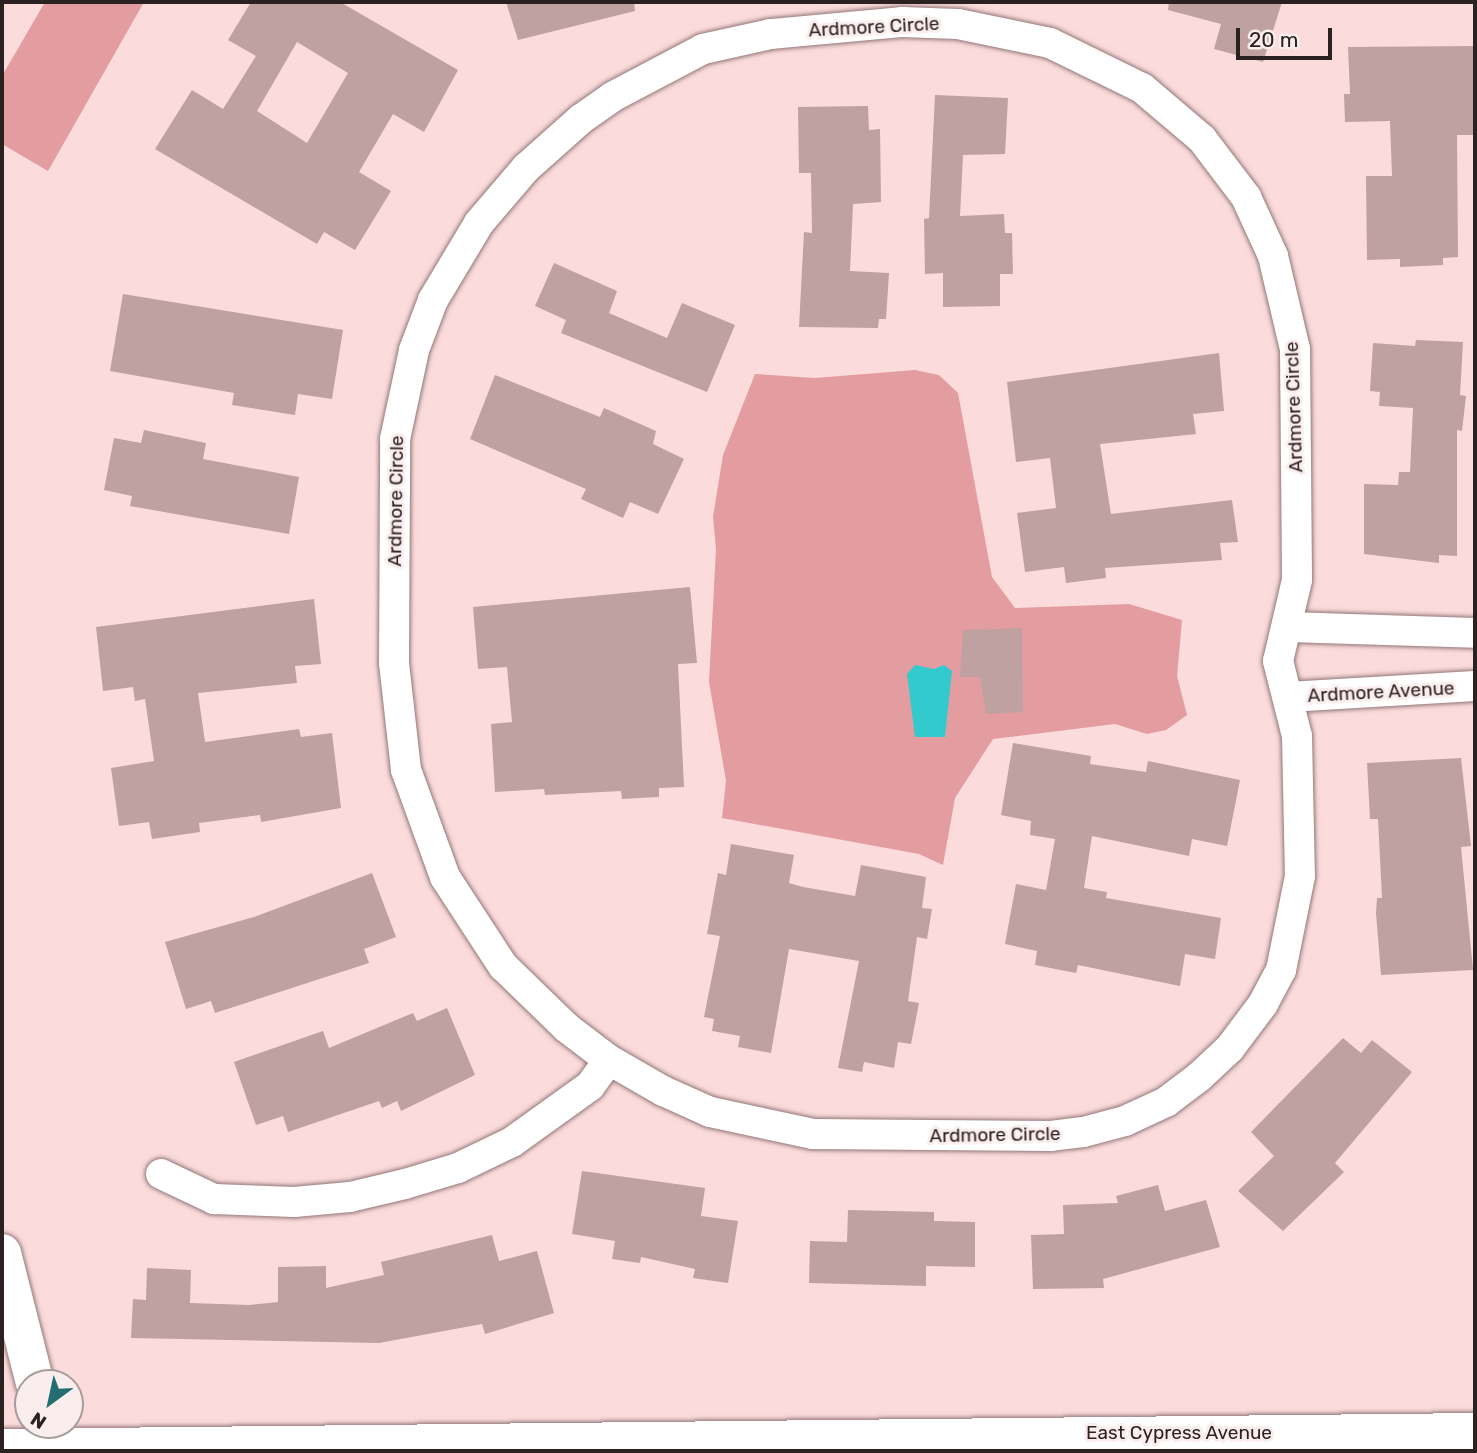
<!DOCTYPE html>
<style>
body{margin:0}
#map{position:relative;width:1477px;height:1453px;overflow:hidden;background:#fbdbdc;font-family:Rubik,sans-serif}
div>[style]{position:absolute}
.green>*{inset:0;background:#e39ca0}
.water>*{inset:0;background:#32cacd}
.building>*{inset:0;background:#bfa1a2}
.roads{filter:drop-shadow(0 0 2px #937778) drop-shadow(0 0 2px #937778)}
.street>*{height:30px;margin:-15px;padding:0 15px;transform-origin:15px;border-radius:15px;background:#fff}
.secondary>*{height:38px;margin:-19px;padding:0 19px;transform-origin:19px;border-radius:19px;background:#fff}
.highway>*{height:38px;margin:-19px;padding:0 19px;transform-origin:19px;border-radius:19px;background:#fff}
span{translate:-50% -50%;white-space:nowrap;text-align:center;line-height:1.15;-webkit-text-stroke:6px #faedee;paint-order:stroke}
.street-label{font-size:19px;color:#2c2121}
.frame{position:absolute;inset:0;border:4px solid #2c2121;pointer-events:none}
.north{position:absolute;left:14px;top:1369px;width:70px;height:70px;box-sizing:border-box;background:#faedee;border:2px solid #a89b9c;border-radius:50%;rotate:213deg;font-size:19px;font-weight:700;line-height:28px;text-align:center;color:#2c2121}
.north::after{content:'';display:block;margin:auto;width:24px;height:32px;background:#236e70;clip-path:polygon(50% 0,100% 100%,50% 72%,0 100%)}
.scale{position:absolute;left:1236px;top:28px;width:96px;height:32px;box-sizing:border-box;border:4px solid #2c2121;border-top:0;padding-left:9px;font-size:21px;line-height:24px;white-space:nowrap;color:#2c2121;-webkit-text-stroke:5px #faedee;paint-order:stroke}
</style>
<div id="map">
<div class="green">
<i style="clip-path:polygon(45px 2px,144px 2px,48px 171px,2px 144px,2px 76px)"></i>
<i style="clip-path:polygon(915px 370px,939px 375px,958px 393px,992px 577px,1015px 608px,1129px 604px,1182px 620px,1177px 676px,1187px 715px,1166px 730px,1147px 734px,1115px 724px,993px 739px,955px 798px,943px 865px,919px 854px,722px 818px,726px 781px,709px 682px,716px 549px,713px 517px,723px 455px,755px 374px,815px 378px)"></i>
</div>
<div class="water">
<i style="clip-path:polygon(915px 665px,934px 669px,944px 665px,952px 671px,945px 737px,915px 737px,907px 674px)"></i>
</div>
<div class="building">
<i style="clip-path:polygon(evenodd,251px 2px,340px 2px,458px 70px,424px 132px,393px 114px,359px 172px,391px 191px,355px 250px,324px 232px,317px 244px,155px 149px,192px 90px,223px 109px,256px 56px,228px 40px,251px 2px,297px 42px,348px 73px,307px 143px,257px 111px,297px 42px)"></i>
<i style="clip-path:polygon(506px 2px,634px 2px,635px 11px,518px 40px)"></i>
<i style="clip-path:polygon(1169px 2px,1282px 2px,1263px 62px,1214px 49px,1221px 24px,1168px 10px)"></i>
<i style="clip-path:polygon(1475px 46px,1475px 135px,1457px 135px,1458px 257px,1443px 258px,1443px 265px,1400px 267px,1400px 259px,1367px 260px,1366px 176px,1392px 176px,1390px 121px,1345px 122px,1344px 94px,1350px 94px,1348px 47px)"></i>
<i style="clip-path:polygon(935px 95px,1008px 98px,1005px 154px,963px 155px,960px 216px,1004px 214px,1005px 233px,1012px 233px,1013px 274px,1000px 274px,1000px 306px,943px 307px,943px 273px,925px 274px,924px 219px,929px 218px)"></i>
<i style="clip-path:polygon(868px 106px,869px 130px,880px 129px,881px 202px,853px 204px,850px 271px,889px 273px,886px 319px,879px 319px,878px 328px,799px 327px,804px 232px,812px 233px,811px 173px,799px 173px,798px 107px)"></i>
<i style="clip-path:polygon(554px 263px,617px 291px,609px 313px,667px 338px,682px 303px,735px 325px,707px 392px,561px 333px,566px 320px,535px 306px)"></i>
<i style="clip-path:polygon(123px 294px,343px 330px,332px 399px,298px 394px,295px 415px,232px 405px,234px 393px,110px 371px)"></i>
<i style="clip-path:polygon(1416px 340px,1463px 342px,1460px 395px,1466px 396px,1462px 431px,1457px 430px,1457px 556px,1439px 555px,1439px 563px,1364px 554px,1364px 484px,1398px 485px,1399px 472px,1410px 472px,1413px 408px,1379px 406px,1380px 392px,1370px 391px,1373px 343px,1415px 346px)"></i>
<i style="clip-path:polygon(1219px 353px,1224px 411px,1193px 414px,1196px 434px,1100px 444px,1111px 514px,1232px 500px,1238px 542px,1220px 543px,1222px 560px,1105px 568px,1106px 578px,1066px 583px,1064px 567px,1025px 572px,1017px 513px,1056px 508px,1050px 458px,1016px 462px,1007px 382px)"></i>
<i style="clip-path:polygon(495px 375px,600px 417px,604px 408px,656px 431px,653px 444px,684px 459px,658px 514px,630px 502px,623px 518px,581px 499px,586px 489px,470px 439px)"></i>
<i style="clip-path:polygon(144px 430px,206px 443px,203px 459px,299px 477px,289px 534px,130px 506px,132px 496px,104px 490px,114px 438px,141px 443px)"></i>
<i style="clip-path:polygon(690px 587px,697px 663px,678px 664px,684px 787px,659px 788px,659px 797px,622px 799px,621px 791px,545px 795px,544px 789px,495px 792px,491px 724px,512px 722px,507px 667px,478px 669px,473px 607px)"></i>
<i style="clip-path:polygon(314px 599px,321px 664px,295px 666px,297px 683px,198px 693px,205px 742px,299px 729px,301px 737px,332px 733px,341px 808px,261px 822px,260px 815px,199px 823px,200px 832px,152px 839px,149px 822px,119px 826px,111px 768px,154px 761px,145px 699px,135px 701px,133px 687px,103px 691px,96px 627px)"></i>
<i style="clip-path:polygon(1022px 628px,1023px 712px,986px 714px,980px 677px,960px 677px,963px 630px)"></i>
<i style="clip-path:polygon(1013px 743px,1091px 756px,1090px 764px,1146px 772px,1148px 761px,1240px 780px,1227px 846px,1192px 839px,1189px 856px,1092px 836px,1084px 888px,1107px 892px,1106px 898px,1221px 918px,1215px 959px,1185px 954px,1180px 986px,1078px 965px,1076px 973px,1035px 965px,1037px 951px,1005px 944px,1016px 884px,1046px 890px,1055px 839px,1030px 835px,1031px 821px,1001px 815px)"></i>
<i style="clip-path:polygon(1461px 758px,1471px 846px,1461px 847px,1473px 970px,1381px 975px,1376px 913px,1377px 898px,1382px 898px,1378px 819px,1370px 819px,1367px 763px)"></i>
<i style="clip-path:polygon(731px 844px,794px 855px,789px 883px,803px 887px,855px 896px,861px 865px,926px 877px,922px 908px,932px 909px,927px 939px,917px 937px,908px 1001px,919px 1003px,911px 1044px,898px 1042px,894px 1068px,864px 1062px,862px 1072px,838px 1068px,859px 961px,789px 949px,771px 1053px,738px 1047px,740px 1036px,712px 1031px,714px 1019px,704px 1017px,720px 936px,707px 934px,718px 873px,726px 875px)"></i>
<i style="clip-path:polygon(372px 873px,396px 937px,364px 949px,369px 963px,215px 1013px,211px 1001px,186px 1009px,165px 942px,254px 917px)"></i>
<i style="clip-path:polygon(447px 1008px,475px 1075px,401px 1111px,397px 1101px,382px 1108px,379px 1101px,288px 1132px,283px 1116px,256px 1125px,234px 1062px,323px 1031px,329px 1048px,413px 1013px,417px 1021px)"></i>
<i style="clip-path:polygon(1343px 1038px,1361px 1053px,1372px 1040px,1412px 1072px,1335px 1163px,1344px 1172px,1283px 1231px,1238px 1191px,1274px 1156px,1251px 1132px)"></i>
<i style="clip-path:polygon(582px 1171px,705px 1188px,701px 1216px,738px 1221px,728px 1283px,693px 1278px,695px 1269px,641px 1257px,640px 1263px,612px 1259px,615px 1241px,572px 1234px)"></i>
<i style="clip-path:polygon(1158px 1185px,1165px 1211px,1206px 1200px,1220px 1247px,1103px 1279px,1104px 1288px,1033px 1289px,1031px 1235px,1064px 1234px,1063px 1205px,1118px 1203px,1116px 1196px)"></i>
<i style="clip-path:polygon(848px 1210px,934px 1212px,934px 1221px,975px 1222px,975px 1267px,926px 1266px,926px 1286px,809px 1283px,810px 1241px,847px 1242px)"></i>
<i style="clip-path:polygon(492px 1235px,499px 1261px,537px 1251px,554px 1313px,485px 1334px,482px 1324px,379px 1343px,131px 1338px,133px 1299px,146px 1300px,147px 1268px,191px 1270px,190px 1303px,250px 1305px,278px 1302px,278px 1267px,326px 1266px,326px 1288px,384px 1275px,381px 1262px)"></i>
</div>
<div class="roads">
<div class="street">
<i style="left:902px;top:22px;width:56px;rotate:2deg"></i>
<i style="left:958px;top:24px;width:94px;rotate:11.7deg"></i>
<i style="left:1050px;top:43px;width:102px;rotate:26.1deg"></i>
<i style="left:1142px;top:88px;width:79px;rotate:40.4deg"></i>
<i style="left:1202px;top:139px;width:73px;rotate:52.8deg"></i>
<i style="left:1246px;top:197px;width:65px;rotate:65.4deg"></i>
<i style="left:1273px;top:256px;width:96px;rotate:76.7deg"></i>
<i style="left:1295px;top:349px;width:231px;rotate:89.5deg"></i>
<i style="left:1297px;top:580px;width:83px;rotate:103.2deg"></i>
<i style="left:1278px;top:661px;width:77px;rotate:75.8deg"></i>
<i style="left:1297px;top:736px;width:140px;rotate:88.8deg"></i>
<i style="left:1300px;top:876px;width:96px;rotate:101.4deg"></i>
<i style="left:1281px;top:970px;width:38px;rotate:118deg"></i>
<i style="left:1263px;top:1004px;width:55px;rotate:126.9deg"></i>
<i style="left:1230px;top:1048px;width:42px;rotate:136.9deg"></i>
<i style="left:1199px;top:1077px;width:41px;rotate:142.9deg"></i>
<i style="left:1166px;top:1102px;width:45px;rotate:155.1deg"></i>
<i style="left:1125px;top:1121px;width:43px;rotate:165.3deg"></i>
<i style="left:1083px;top:1132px;width:32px;rotate:173deg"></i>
<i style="left:1051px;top:1136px;width:238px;rotate:-179.5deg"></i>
<i style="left:813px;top:1134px;width:105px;rotate:-167.9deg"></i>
<i style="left:710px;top:1112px;width:51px;rotate:-155.9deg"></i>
<i style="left:663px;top:1091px;width:62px;rotate:-150.1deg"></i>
<i style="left:609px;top:1060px;width:53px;rotate:-142.7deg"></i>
<i style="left:567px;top:1028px;width:89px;rotate:-135.9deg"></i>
<i style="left:503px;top:966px;width:106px;rotate:-123.1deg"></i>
<i style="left:445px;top:877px;width:114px;rotate:-110deg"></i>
<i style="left:406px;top:770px;width:108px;rotate:-96.4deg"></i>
<i style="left:394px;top:663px;width:224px;rotate:-89.7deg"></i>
<i style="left:395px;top:439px;width:91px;rotate:-77.9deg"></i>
<i style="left:414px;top:350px;width:53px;rotate:-69.2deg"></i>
<i style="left:433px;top:300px;width:90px;rotate:-59.1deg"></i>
<i style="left:479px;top:223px;width:72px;rotate:-49.5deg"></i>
<i style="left:526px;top:168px;width:74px;rotate:-41.7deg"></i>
<i style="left:581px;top:119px;width:38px;rotate:-35deg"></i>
<i style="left:612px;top:97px;width:103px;rotate:-27.8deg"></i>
<i style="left:703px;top:49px;width:70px;rotate:-12.4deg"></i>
<i style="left:771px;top:34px;width:132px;rotate:-5.2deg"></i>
<i style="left:1288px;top:627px;width:187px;rotate:1.8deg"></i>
<i style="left:1288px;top:697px;width:187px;rotate:-3.4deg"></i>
<i style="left:161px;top:1174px;width:59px;rotate:25.3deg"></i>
<i style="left:214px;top:1199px;width:80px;rotate:2.1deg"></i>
<i style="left:294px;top:1202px;width:56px;rotate:-5.1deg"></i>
<i style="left:350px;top:1197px;width:57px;rotate:-13.3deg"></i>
<i style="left:405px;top:1184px;width:55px;rotate:-16.8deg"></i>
<i style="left:458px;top:1168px;width:60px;rotate:-25.7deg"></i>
<i style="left:512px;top:1142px;width:96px;rotate:-35.7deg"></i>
<i style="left:590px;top:1086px;width:32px;rotate:-54deg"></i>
</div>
<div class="secondary">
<i style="left:2px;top:1448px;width:1473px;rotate:-0.62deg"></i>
</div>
<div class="highway">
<i style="left:2px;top:1253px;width:134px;rotate:75.8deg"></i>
<i style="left:44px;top:1425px;width:24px;rotate:78deg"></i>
</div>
</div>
<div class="street-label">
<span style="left:874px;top:27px;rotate:-3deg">Ardmore Circle</span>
<span style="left:1294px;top:407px;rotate:-92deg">Ardmore Circle</span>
<span style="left:396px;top:501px;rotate:-89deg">Ardmore Circle</span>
<span style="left:1381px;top:692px;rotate:-3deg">Ardmore Avenue</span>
<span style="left:995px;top:1135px;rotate:-1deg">Ardmore Circle</span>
<span style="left:1179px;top:1433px">East Cypress Avenue</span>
</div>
<div class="frame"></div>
<div class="north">N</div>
<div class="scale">20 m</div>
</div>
